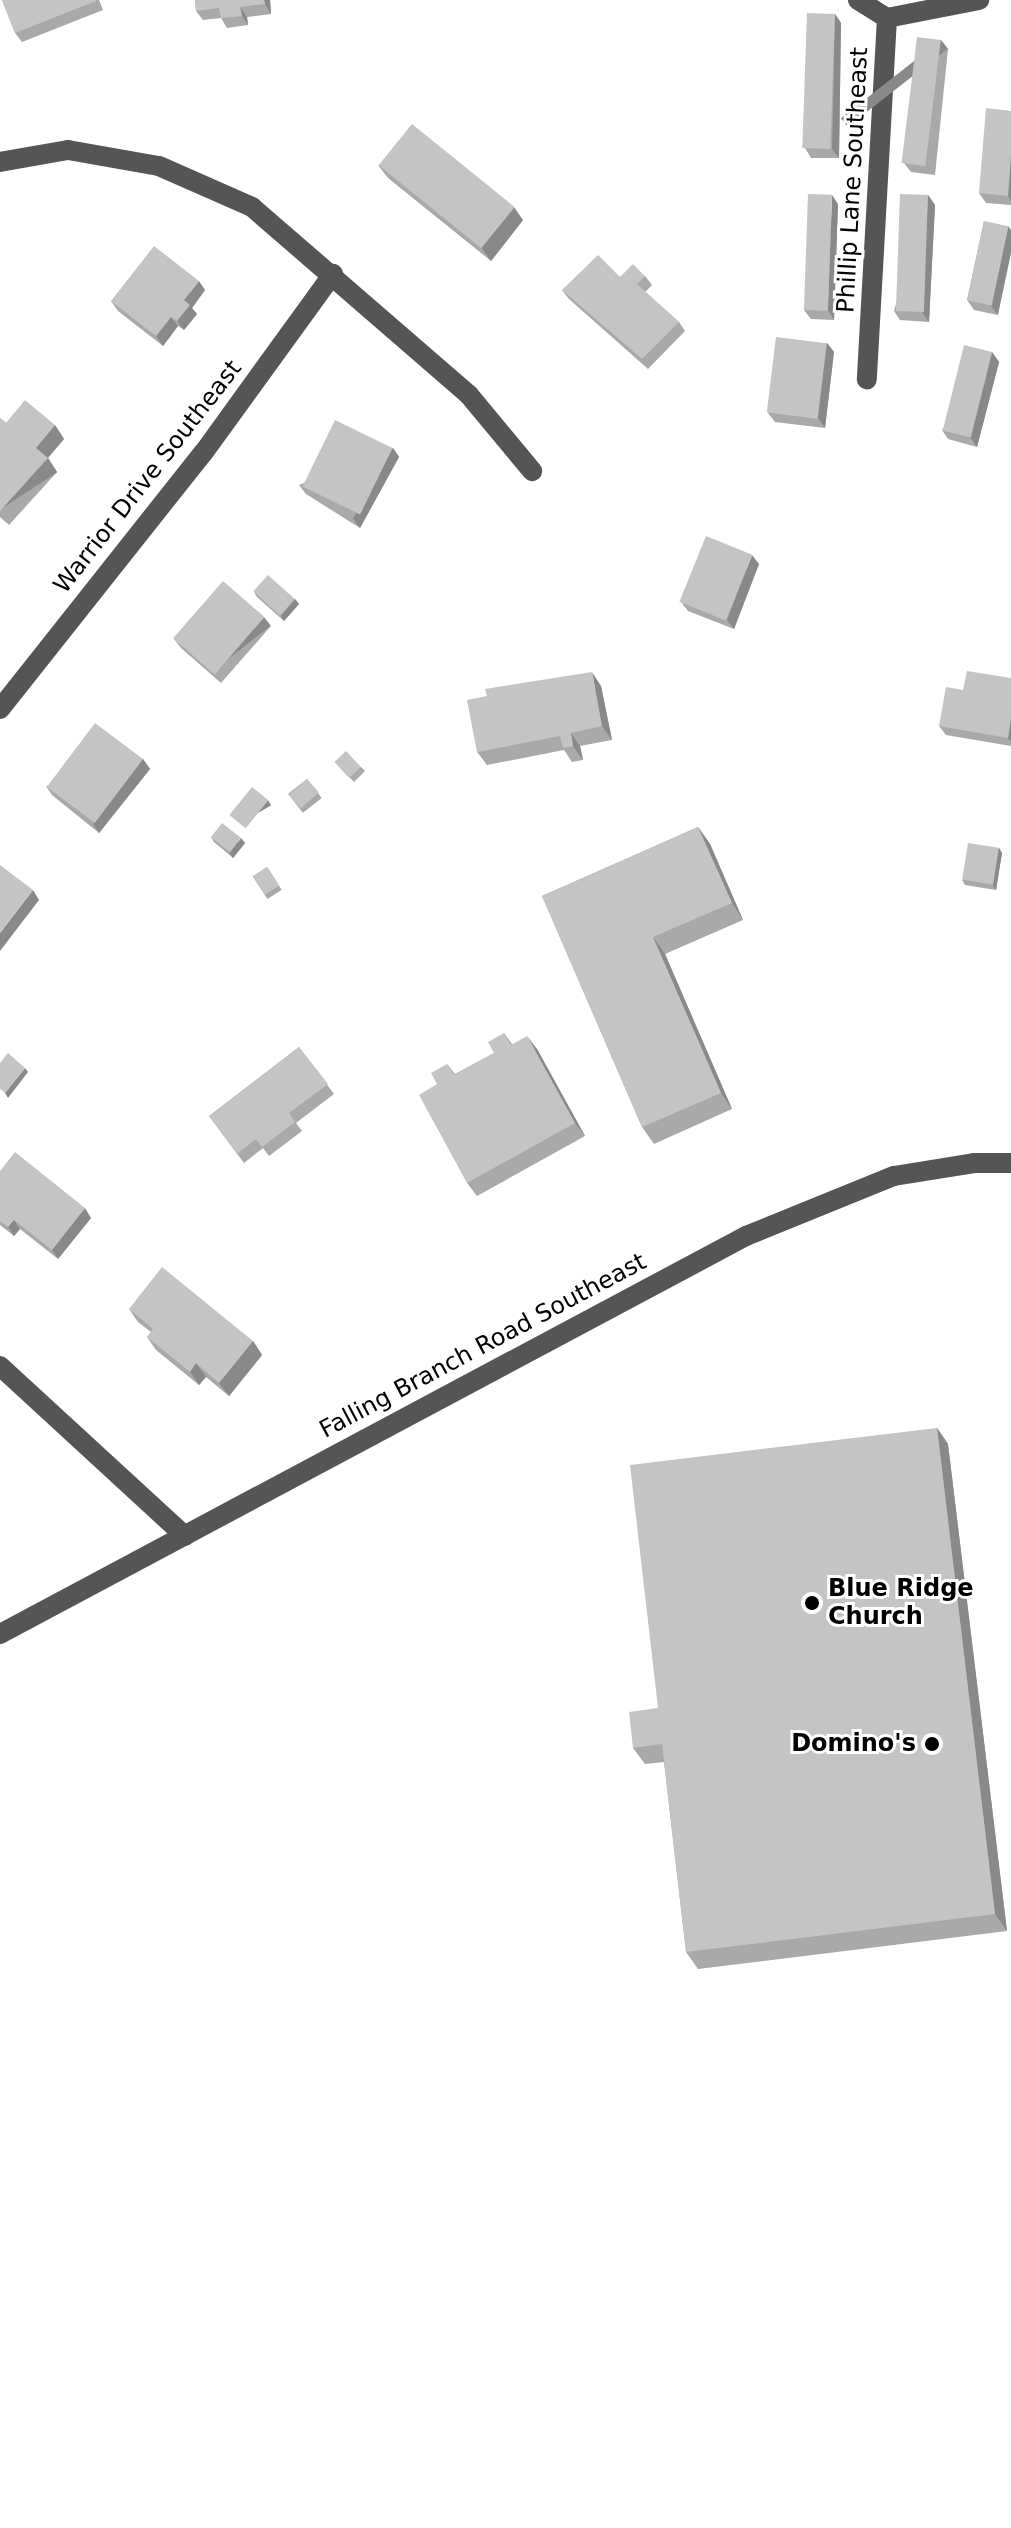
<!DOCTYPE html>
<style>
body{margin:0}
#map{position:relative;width:1011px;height:2528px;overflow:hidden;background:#fff;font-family:"DejaVu Sans",sans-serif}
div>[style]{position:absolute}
.minor>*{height:20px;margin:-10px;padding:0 10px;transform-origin:10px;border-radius:10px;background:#555}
.wall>*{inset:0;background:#a9a9a9;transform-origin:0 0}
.shaded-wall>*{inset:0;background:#898989;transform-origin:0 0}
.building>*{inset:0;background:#c4c4c4;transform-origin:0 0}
.dots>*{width:22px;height:22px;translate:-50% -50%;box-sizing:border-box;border:4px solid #fff;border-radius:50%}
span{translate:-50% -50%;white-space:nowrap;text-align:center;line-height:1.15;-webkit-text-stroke:6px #fff;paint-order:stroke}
.street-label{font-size:24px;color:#000}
.poi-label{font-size:24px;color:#000;font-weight:700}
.left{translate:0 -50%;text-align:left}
.right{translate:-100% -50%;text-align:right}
</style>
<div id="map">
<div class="minor">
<i style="left:858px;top:0;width:34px;rotate:32deg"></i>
<i style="left:887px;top:18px;width:362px;rotate:93.2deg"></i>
<i style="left:887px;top:18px;width:94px;rotate:-11.1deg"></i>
<i style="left:0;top:162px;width:69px;rotate:-10deg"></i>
<i style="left:68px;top:150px;width:92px;rotate:10deg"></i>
<i style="left:159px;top:166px;width:102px;rotate:23.8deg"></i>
<i style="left:252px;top:207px;width:287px;rotate:40.9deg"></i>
<i style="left:469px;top:395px;width:99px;rotate:50.3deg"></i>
<i style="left:0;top:709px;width:328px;rotate:-51.6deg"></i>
<i style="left:204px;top:452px;width:220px;rotate:-54.1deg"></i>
<i style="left:0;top:1366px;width:251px;rotate:42.6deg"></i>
<i style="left:0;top:1634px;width:846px;rotate:-28.08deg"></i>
<i style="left:746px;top:1236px;width:160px;rotate:-22.1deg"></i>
<i style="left:894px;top:1176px;width:81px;rotate:-9.2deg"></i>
<i style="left:974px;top:1163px;width:37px"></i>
</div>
<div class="wall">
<i style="clip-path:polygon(2px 0,99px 0,103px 10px,22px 42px,15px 33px)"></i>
<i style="clip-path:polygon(195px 0,270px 0,271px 14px,247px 17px,248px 25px,227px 28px,221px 18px,203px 20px,196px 11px)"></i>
<i style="clip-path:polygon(835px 14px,841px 23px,839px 158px,811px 158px,805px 148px)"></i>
<i style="clip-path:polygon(941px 40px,948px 49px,935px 175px,911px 172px,904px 163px)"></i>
<i style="clip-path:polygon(1011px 111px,1011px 205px,986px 203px,979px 193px)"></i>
<i style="clip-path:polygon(378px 165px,523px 220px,491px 261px,388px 178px)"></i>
<i style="clip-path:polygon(928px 195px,935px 205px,929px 322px,900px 320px,894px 311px)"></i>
<i style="clip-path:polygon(838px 204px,834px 320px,811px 319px,804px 310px)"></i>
<i style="clip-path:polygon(984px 221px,998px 315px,974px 310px,967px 300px)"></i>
<i style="clip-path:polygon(645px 276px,652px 285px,645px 292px,679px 322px,685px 331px,648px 369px,569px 299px,562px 290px,620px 277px)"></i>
<i style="clip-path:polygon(205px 290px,192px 308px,197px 314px,184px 330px,178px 326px,163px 346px,118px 311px,111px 301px)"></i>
<i style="clip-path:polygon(827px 343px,834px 352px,825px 428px,775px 422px,768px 413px)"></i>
<i style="clip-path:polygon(992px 352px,999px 362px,977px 447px,948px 439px,942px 430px)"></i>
<i style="clip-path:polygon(0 418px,6px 423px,55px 425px,64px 439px,48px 458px,57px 472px,9px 525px,0 517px)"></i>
<i style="clip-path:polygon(393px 448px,399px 457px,360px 528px,306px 494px,299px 485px)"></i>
<i style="clip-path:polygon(759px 564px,734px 629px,688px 611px,681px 602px)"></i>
<i style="clip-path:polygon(254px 592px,295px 599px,299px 604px,284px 621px,257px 597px)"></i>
<i style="clip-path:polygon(271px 626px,221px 683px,181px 648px,174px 639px)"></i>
<i style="clip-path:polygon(1011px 678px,1011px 746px,946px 735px,939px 726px,963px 690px)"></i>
<i style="clip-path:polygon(601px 686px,612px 740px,580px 746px,583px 760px,572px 762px,564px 750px,487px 765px,477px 752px)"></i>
<i style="clip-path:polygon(143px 759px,150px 769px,99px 833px,52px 795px,46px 786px)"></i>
<i style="clip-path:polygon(335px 762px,361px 767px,365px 771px,354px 782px)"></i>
<i style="left:307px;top:779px;width:24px;height:24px;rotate:52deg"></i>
<i style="clip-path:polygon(698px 827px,710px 844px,743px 920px,665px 954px,732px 1109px,654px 1144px,642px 1127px,542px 896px)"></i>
<i style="clip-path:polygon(211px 837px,245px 843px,233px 858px,214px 842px)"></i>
<i style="clip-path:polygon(999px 848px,1002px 853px,996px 890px,965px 885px,962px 880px)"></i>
<i style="left:267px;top:867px;width:27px;height:17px;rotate:57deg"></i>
<i style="clip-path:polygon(504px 1033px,512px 1044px,537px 1049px,585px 1136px,477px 1196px,467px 1183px,447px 1064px,455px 1074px,494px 1053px)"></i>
<i style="clip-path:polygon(299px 1047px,334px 1094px,296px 1123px,302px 1131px,269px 1156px,263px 1148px,244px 1163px,209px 1116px)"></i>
<i style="clip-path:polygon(0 1171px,91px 1218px,58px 1259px,20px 1229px,14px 1236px,0 1225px)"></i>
<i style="clip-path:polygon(129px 1309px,253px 1341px,262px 1355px,229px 1396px,206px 1377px,199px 1385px,156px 1350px,147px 1337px,151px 1332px,138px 1322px)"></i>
<i style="clip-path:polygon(937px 1428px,948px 1444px,1007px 1931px,698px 1969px,686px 1952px,664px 1762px,645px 1764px,633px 1748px,658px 1708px)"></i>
</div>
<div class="shaded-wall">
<i style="clip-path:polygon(264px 0,270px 0,271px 14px,265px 4px)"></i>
<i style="clip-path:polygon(240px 7px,247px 17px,248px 25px,242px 16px)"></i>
<i style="clip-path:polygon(835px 14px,841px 23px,839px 158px,832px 149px)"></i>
<i style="left:941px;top:40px;width:11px;height:127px;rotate:52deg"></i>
<i style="clip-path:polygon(1011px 154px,1011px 201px,1008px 196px)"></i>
<i style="clip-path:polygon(832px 195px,838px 204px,834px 320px,828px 310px)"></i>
<i style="clip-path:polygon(928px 195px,935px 205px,929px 322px,922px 312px)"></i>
<i style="clip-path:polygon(514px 207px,523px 220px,491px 261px,481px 247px)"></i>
<i style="clip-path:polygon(1008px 226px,1011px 230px,1011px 253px,998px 315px,991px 306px)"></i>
<i style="clip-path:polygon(199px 281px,205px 290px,192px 308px,197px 314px,184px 330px,177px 321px,184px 300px)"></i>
<i style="clip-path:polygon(171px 317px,178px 326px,163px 346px,156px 336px)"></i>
<i style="clip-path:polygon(827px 343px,834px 352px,825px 428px,818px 418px)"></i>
<i style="clip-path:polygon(992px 352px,999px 362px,977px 447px,970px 437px)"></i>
<i style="clip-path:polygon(55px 425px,64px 439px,45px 461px,36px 448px)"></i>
<i style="clip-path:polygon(393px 448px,399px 457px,360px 528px,353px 519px)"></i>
<i style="left:48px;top:458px;width:17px;height:72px;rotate:57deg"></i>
<i style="clip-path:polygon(752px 555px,759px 564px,734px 629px,727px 620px)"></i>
<i style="clip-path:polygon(295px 599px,299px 604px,284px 621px,281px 616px)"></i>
<i style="left:264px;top:617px;width:11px;height:75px;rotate:52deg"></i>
<i style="clip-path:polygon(592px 672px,601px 686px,612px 740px,602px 726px)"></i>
<i style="clip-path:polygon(1011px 718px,1011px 742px,1008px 738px)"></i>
<i style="clip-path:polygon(571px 733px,580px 746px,583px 760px,573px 746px)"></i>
<i style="clip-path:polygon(143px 759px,150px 769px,99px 833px,93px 824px)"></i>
<i style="left:268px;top:800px;width:6px;height:36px;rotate:59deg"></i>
<i style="clip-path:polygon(698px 827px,710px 844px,743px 920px,732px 903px)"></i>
<i style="clip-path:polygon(241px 838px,245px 843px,233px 858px,230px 853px)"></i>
<i style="clip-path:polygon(999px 848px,1002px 853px,996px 890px,993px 886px)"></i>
<i style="clip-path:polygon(33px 890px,39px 900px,0 951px,0 933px)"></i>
<i style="clip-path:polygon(653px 937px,665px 954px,732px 1109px,721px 1093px)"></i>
<i style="clip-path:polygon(527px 1036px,537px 1049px,585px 1136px,575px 1123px)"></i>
<i style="clip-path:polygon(25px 1068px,28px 1072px,8px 1098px,5px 1093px)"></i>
<i style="clip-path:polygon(85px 1208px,91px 1218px,58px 1259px,52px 1250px)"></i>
<i style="clip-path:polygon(14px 1220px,20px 1229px,14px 1236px,8px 1227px)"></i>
<i style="clip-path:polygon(253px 1341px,262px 1355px,229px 1396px,219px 1383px)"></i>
<i style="clip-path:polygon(196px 1363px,206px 1377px,199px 1385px,190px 1372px)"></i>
<i style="clip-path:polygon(937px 1428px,948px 1444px,1007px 1931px,995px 1914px)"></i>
</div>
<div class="building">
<i style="clip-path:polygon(2px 0,96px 0,96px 1px,15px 33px)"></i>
<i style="clip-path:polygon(195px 0,264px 0,265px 4px,240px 7px,242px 16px,221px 18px,219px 8px,196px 11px)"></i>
<i style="left:807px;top:13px;width:28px;height:135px;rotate:2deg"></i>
<i style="left:917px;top:37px;width:24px;height:127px;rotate:7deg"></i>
<i style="clip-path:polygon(986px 108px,1011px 111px,1011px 154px,1008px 196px,979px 193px)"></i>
<i style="left:412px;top:124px;width:132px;height:53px;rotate:39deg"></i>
<i style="left:808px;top:194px;width:24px;height:116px;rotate:2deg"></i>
<i style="left:900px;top:194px;width:28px;height:117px;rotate:2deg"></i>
<i style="left:984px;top:221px;width:25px;height:81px;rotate:12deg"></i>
<i style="clip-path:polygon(154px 246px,199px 281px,184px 300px,190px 305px,177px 321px,171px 317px,156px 336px,111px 301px)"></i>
<i style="clip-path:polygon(598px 255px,620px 277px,633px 264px,645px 276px,637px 284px,679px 322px,642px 359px,562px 290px)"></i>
<i style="left:776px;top:337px;width:51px;height:76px;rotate:7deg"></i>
<i style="left:964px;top:345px;width:29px;height:88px;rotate:14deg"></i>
<i style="clip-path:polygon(25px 400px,55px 425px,36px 448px,48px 458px,0 511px,0 418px,6px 423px)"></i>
<i style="left:335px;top:420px;width:64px;height:74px;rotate:26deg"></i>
<i style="left:706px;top:536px;width:50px;height:71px;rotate:22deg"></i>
<i style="left:268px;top:575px;width:36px;height:22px;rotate:42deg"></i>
<i style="left:223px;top:581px;width:55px;height:76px;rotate:41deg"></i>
<i style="clip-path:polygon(967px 671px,1011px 678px,1011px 718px,1008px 738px,939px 726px,946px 687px,963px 690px)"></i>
<i style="clip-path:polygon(592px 672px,602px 726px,571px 733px,573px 746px,563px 748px,560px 736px,477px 752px,467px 700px,487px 696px,485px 689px)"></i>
<i style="left:95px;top:723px;width:60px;height:80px;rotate:37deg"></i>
<i style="left:346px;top:751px;width:22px;height:16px;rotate:47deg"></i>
<i style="left:307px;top:779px;width:18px;height:24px;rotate:49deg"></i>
<i style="left:252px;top:787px;width:21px;height:36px;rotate:39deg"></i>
<i style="left:222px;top:823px;width:24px;height:18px;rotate:38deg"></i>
<i style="clip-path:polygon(698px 827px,732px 903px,653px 937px,721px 1093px,642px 1127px,542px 896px)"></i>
<i style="left:968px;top:843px;width:31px;height:37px;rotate:9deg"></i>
<i style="clip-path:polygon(0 865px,33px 890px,0 933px)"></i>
<i style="left:267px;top:867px;width:22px;height:17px;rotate:56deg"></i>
<i style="clip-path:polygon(504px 1033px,511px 1045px,527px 1036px,575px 1123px,467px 1183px,419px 1095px,437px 1084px,431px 1073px,447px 1064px,454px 1075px,494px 1053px,488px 1042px)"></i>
<i style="clip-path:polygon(299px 1047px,328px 1084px,289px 1113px,295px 1122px,262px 1147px,256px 1139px,237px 1154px,209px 1116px)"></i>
<i style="clip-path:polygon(8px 1053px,25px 1068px,5px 1093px,0 1089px,0 1063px)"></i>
<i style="clip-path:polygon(15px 1152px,85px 1208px,52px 1250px,14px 1220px,8px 1227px,0 1221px,0 1171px)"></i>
<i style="clip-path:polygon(162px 1267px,253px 1341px,219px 1383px,196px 1363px,190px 1372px,147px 1337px,153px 1329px,129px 1309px)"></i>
<i style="clip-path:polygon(937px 1428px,995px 1914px,686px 1952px,662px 1744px,633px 1748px,629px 1712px,658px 1708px,630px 1465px)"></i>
</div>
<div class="dots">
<i style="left:812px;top:1603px;background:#000"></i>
<i style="left:932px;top:1744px;background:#000"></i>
</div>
<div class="street-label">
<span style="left:853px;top:180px;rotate:-87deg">Phillip Lane Southeast</span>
<span style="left:148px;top:477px;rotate:-52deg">Warrior Drive Southeast</span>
<span style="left:483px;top:1346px;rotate:-28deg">Falling Branch Road Southeast</span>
</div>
<div class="poi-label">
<span class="left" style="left:828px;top:1603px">Blue Ridge<br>Church</span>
<span class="right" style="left:916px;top:1744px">Domino's</span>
</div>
</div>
